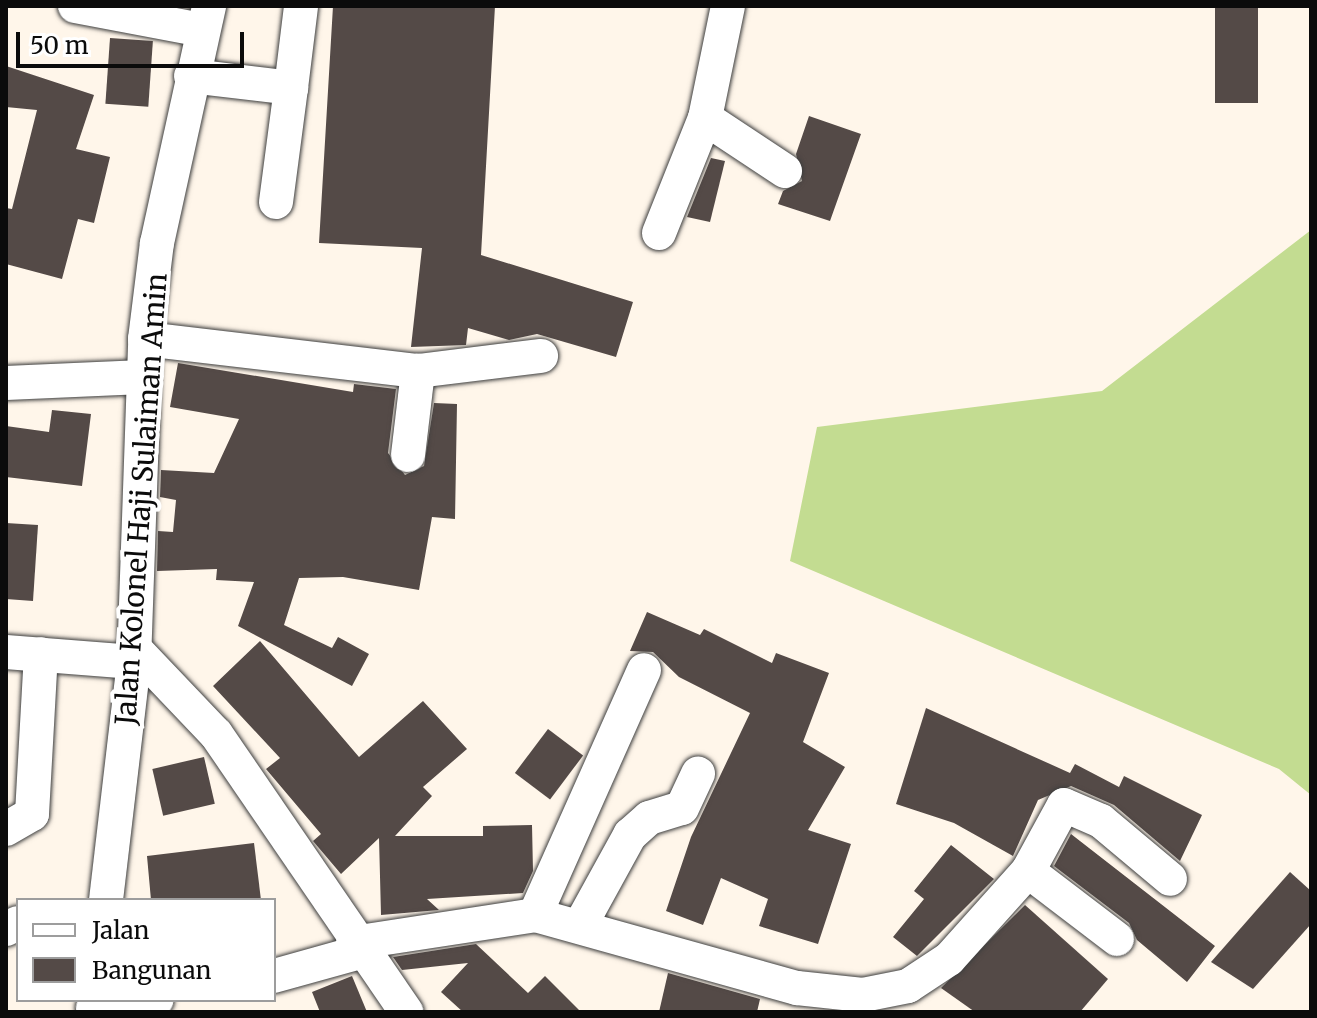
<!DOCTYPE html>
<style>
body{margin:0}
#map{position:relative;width:1317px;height:1018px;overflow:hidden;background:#fff6ea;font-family:Merriweather,serif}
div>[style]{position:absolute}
.forest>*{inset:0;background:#c3dc91}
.building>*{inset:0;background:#544a47;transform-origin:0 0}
.roads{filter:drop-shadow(0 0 2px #3e3e3e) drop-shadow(0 0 2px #3e3e3e)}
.minor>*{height:34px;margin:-17px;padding:0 17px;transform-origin:17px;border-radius:17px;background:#fff}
span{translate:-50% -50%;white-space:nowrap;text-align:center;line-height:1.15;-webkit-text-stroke:8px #fff;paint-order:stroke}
.street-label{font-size:28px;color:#0b0b0b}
.frame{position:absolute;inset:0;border:8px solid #0b0b0b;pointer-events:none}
.legend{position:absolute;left:16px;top:898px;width:260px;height:104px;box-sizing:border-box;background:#fff;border:2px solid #9d9d9d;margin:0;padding:10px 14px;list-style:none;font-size:24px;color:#0b0b0b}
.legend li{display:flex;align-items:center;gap:16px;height:40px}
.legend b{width:40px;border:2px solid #9d9d9d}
.scale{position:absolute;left:16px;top:32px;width:228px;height:36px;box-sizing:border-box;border:4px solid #0b0b0b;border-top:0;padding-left:10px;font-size:24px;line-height:28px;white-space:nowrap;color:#0b0b0b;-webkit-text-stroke:6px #fff;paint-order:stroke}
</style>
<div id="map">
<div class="forest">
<i style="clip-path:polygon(1311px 230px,1311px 795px,1279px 769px,790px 561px,817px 427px,1102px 391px)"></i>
</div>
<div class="building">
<i style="clip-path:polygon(333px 6px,495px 6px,481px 255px,633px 302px,616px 357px,537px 334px,509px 340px,468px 328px,466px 345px,411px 347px,422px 248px,319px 243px)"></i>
<i style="left:1215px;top:6px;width:43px;height:97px"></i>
<i style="left:110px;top:38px;width:43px;height:66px;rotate:4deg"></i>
<i style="clip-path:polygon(6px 66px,94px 95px,76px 149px,110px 157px,94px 223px,78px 219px,62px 279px,6px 264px,6px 208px,12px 209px,37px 110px,6px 107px)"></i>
<i style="clip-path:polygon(809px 116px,861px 134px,830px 221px,778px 204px,783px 191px,802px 181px,796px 154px)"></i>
<i style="clip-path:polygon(711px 158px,725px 161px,710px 222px,687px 217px)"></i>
<i style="clip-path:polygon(178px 363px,353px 392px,354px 384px,396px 389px,388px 453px,405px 475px,424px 466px,434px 403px,457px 404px,455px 519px,432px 517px,419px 590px,343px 577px,299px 578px,284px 625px,332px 648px,338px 637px,369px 654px,352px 686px,238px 626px,254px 582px,216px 580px,217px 569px,157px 571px,158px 531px,173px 532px,176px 500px,160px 497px,161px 470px,214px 473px,239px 419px,170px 407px)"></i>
<i style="clip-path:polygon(52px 410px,91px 414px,82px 486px,6px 477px,6px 426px,49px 432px)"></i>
<i style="clip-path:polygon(6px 523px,38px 525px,33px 601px,6px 599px)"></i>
<i style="clip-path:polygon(647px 612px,700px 635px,704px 629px,772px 663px,776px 653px,829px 673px,803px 742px,845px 767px,808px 830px,851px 844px,818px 944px,759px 926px,768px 899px,721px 878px,703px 925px,666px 911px,691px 837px,750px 713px,679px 677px,653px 652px,630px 651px)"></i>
<i style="clip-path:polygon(260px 641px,359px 757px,423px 701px,467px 749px,423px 787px,432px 796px,395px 836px,483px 836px,483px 826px,532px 825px,533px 871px,523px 893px,427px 899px,439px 910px,381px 915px,379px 838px,341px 874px,313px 841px,321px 834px,266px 769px,280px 758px,213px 686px)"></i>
<i style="clip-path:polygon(926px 708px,1070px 773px,1075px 764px,1119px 787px,1124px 776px,1202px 815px,1180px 861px,1114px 805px,1071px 786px,1038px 800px,1013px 856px,954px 823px,896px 804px)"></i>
<i style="left:548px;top:729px;width:44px;height:55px;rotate:37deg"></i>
<i style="left:204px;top:757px;width:48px;height:53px;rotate:77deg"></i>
<i style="clip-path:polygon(1071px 834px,1215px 946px,1187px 982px,1137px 940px,1129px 923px,1054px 866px)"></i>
<i style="clip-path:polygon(254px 843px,261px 900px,151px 900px,147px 856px)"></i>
<i style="clip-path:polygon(951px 845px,994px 879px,917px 956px,893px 937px,924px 899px,914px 891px)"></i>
<i style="clip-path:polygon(1290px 872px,1311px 891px,1311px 924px,1253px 989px,1211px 962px)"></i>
<i style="clip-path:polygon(1025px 905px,1108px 979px,1080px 1012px,975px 1012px,941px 988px)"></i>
<i style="clip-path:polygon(476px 944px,528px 993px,545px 976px,581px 1012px,463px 1012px,441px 992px,468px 963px,402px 970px,393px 957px)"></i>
<i style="clip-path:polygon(668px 973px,760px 999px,757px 1012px,659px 1012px)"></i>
<i style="clip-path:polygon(352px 976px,367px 1012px,320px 1012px,312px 992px)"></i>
</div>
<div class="roads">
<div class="minor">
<i style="left:75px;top:6px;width:129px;rotate:10.7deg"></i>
<i style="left:728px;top:6px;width:114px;rotate:101.6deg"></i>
<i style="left:705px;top:118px;width:96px;rotate:33.5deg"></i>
<i style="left:191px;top:76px;width:101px;rotate:6.8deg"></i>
<i style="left:291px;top:88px;width:115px;rotate:97.5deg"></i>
<i style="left:291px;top:88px;width:83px;rotate:-83deg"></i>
<i style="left:659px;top:233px;width:124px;rotate:-68.2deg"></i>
<i style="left:145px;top:339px;width:275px;rotate:6.7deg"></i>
<i style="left:418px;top:371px;width:124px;rotate:-7deg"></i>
<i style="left:6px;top:383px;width:137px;rotate:-2.5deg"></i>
<i style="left:408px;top:455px;width:85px;rotate:-83.2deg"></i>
<i style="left:134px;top:648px;width:119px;rotate:46.4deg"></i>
<i style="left:216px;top:734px;width:337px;rotate:55.6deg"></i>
<i style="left:6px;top:652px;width:128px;rotate:4.5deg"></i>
<i style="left:6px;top:829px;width:30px;rotate:-30deg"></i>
<i style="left:32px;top:814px;width:160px;rotate:-86.8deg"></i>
<i style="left:1028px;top:871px;width:112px;rotate:37.4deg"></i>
<i style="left:106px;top:900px;width:240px;rotate:-83.3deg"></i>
<i style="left:134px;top:662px;width:323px;rotate:-88deg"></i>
<i style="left:145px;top:339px;width:97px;rotate:-82.9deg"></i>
<i style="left:157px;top:243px;width:243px;rotate:-77.6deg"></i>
<i style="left:535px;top:915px;width:268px;rotate:-66deg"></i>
<i style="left:581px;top:924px;width:102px;rotate:-61.2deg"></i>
<i style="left:630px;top:835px;width:25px;rotate:-42deg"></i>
<i style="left:649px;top:818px;width:34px;rotate:-17deg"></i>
<i style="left:682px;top:808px;width:38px;rotate:-65deg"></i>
<i style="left:6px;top:929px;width:13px;rotate:-27deg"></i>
<i style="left:353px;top:943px;width:184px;rotate:-8.7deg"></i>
<i style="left:535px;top:915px;width:272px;rotate:15.6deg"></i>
<i style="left:797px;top:988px;width:66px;rotate:6.1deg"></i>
<i style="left:863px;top:995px;width:46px;rotate:-11.3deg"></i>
<i style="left:908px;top:986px;width:49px;rotate:-33.4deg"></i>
<i style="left:949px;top:959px;width:118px;rotate:-48.1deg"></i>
<i style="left:1028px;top:871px;width:75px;rotate:-61.4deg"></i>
<i style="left:1064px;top:805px;width:40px;rotate:23.4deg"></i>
<i style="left:1101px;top:821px;width:90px;rotate:40deg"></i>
<i style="left:274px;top:976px;width:89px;rotate:-15.6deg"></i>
<i style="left:93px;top:1008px;width:64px;rotate:-7.1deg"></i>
</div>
</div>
<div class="street-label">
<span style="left:141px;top:499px;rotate:-86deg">Jalan Kolonel Haji Sulaiman Amin</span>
</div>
<div class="frame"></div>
<ul class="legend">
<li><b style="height:10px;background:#fff"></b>Jalan</li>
<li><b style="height:22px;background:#544a47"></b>Bangunan</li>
</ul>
<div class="scale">50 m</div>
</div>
